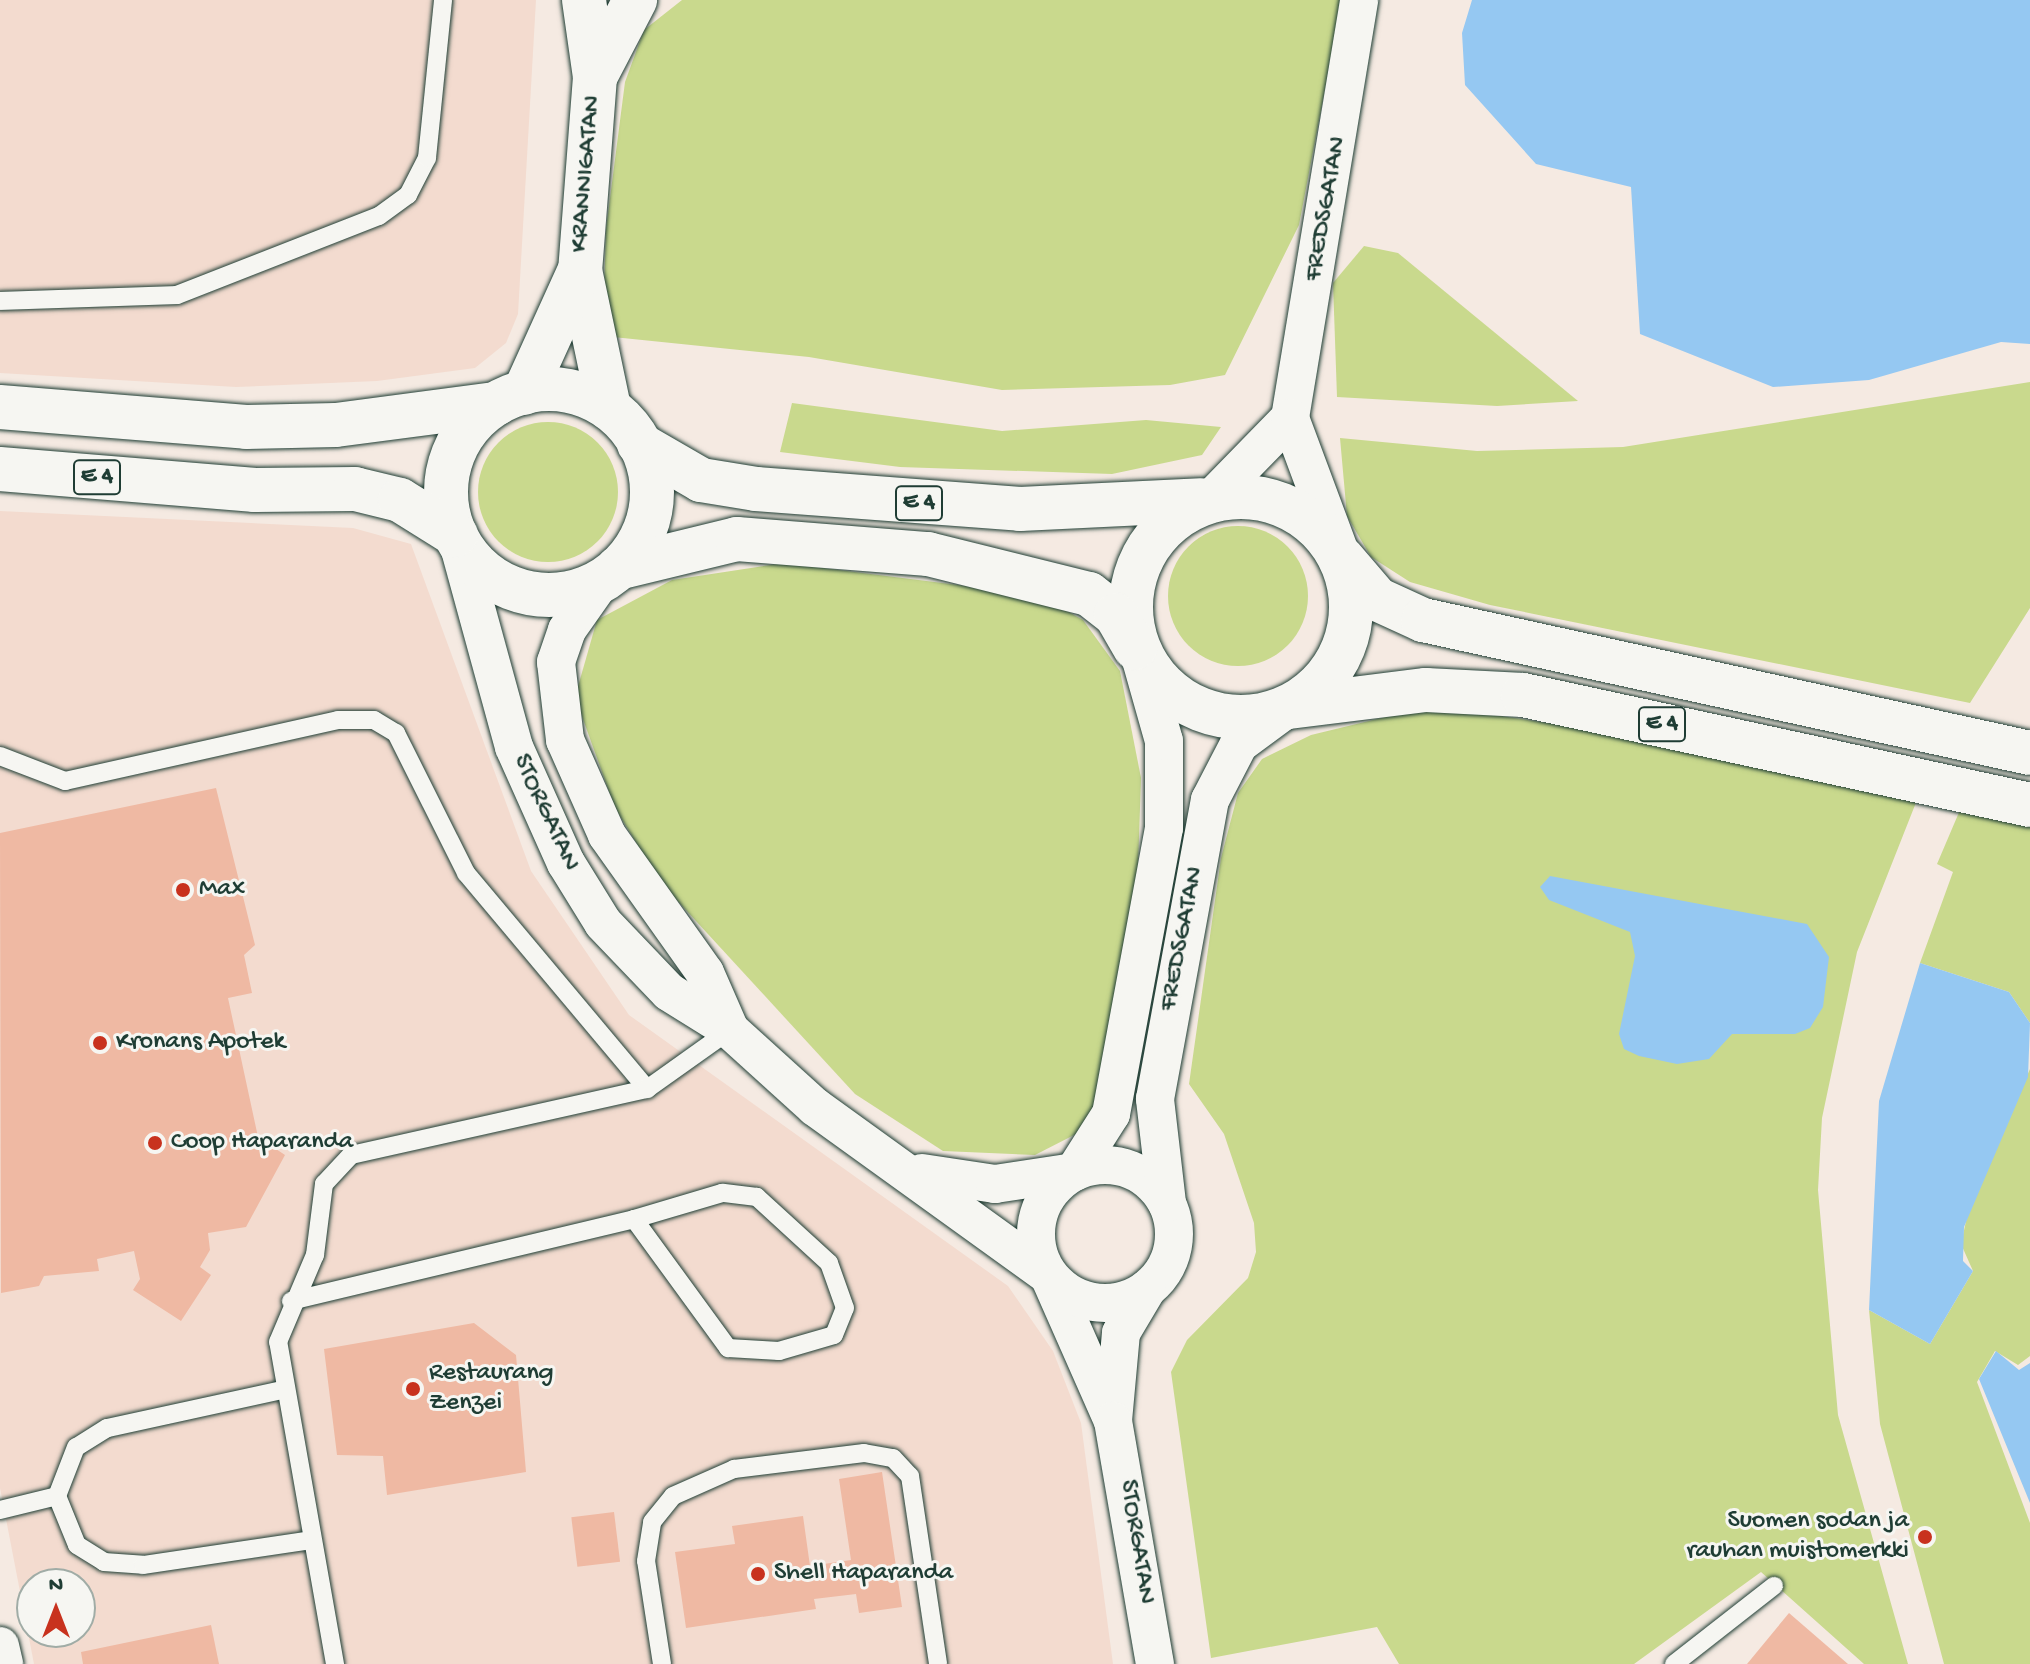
<!DOCTYPE html>
<style>
body{margin:0}
#map{position:relative;width:2030px;height:1664px;overflow:hidden;background:#f5eae2;font-family:"Gochi Hand",sans-serif}
div>[style]{position:absolute}
.built>*{inset:0;background:#f3dbcf}
.green>*{inset:0;background:#c9d98d}
.round{border-radius:50%}
.water>*{inset:0;background:#95c8f2}
.building>*{inset:0;background:#efb9a3;transform-origin:0 0}
.roads{filter:drop-shadow(0 0 2px #1f3d34) drop-shadow(0 0 2px #1f3d34)}
.service>*{height:18px;margin:-9px;padding:0 9px;transform-origin:9px;border-radius:9px;background:#f6f6f2}
.minor>*{height:38px;margin:-19px;padding:0 19px;transform-origin:19px;border-radius:19px;background:#f6f6f2}
.minor>.ring{margin:-19px;padding:0;box-sizing:content-box;background:none;border:38px solid #f6f6f2;border-radius:50%}
.tertiary>*{height:44px;margin:-22px;padding:0 22px;transform-origin:22px;border-radius:22px;background:#f6f6f2}
.trunk>*{height:44px;margin:-22px;padding:0 22px;transform-origin:22px;border-radius:22px;background:#f6f6f2}
.trunk>.ring{margin:-22px;padding:0;box-sizing:content-box;background:none;border:44px solid #f6f6f2;border-radius:50%}
.dots>*{width:22px;height:22px;translate:-50% -50%;box-sizing:border-box;border:4px solid #f6f6f2;border-radius:50%}
span{translate:-50% -50%;white-space:nowrap;text-align:center;line-height:1.15;-webkit-text-stroke:6px #f6f6f2;paint-order:stroke}
.shield-label span{padding:2px 6px;background:#f6f6f2;border:2px solid;border-radius:6px;-webkit-text-stroke-width:0}
.shield-label{font-size:24px;color:#1f3d34;font-weight:700}
.street-label{font-size:26px;color:#1f3d34}
.poi-label{font-size:26px;color:#1f3d34}
.left{translate:0 -50%;text-align:left}
.right{translate:-100% -50%;text-align:right}
.north{position:absolute;left:16px;top:1568px;width:80px;height:80px;box-sizing:border-box;background:#f6f6f2;border:2px solid #a0aca6;border-radius:50%;rotate:0deg;font-size:22px;font-weight:700;line-height:32px;text-align:center;color:#1f3d34}
.north::after{content:'';display:block;margin:auto;width:28px;height:36px;background:#c8321e;clip-path:polygon(50% 0,100% 100%,50% 72%,0 100%)}
</style>
<div id="map">
<div class="built">
<i style="clip-path:polygon(0 0,536px 0,518px 314px,506px 343px,475px 368px,377px 381px,236px 387px,0 373px)"></i>
<i style="clip-path:polygon(evenodd,0 511px,353px 528px,411px 544px,531px 871px,629px 1015px,1008px 1286px,1053px 1351px,1081px 1423px,1113px 1664px,34px 1664px,0 1488px,0 511px,32px 1584px,80px 1584px,80px 1632px,32px 1632px,32px 1584px)"></i>
</div>
<div class="green">
<i style="clip-path:polygon(682px 0,1342px 0,1299px 225px,1225px 375px,1170px 385px,1002px 390px,809px 357px,613px 337px,604px 290px,606px 229px,625px 82px,644px 30px)"></i>
<i style="clip-path:polygon(1364px 246px,1398px 253px,1578px 401px,1497px 406px,1337px 397px,1333px 283px)"></i>
<i style="clip-path:polygon(2030px 382px,2030px 608px,1970px 703px,1490px 605px,1410px 582px,1371px 557px,1347px 516px,1340px 438px,1477px 451px,1623px 447px)"></i>
<i style="clip-path:polygon(792px 403px,1002px 431px,1146px 420px,1221px 427px,1202px 455px,1112px 474px,900px 467px,780px 452px)"></i>
<i class="round" style="left:478px;top:422px;width:140px;height:140px"></i>
<i class="round" style="left:1168px;top:526px;width:140px;height:140px"></i>
<i style="clip-path:polygon(783px 563px,1038px 595px,1083px 620px,1120px 671px,1141px 778px,1137px 896px,1101px 1099px,1076px 1134px,1035px 1155px,943px 1151px,855px 1094px,661px 883px,615px 808px,575px 697px,597px 620px,672px 580px)"></i>
<i style="clip-path:polygon(1406px 712px,1474px 712px,1581px 728px,1917px 800px,1857px 952px,1822px 1118px,1818px 1190px,1838px 1415px,1908px 1664px,1864px 1664px,1761px 1572px,1634px 1664px,1399px 1664px,1377px 1627px,1211px 1658px,1171px 1372px,1187px 1340px,1248px 1278px,1256px 1252px,1254px 1223px,1224px 1134px,1189px 1084px,1221px 858px,1238px 793px,1262px 759px,1311px 735px)"></i>
<i style="clip-path:polygon(1960px 810px,2030px 825px,2030px 1023px,2009px 992px,1920px 963px,1953px 872px,1937px 864px)"></i>
<i style="clip-path:polygon(2030px 1069px,2030px 1356px,2018px 1365px,1995px 1351px,1977px 1382px,2030px 1523px,2030px 1664px,1944px 1664px,1880px 1424px,1869px 1310px,1930px 1344px,1973px 1271px,1961px 1244px,1970px 1203px)"></i>
</div>
<div class="water">
<i style="clip-path:polygon(1472px 0,2030px 0,2030px 344px,2001px 342px,1869px 380px,1773px 387px,1640px 334px,1631px 187px,1536px 164px,1465px 85px,1462px 33px)"></i>
<i style="clip-path:polygon(1550px 876px,1807px 924px,1829px 957px,1823px 1007px,1810px 1028px,1795px 1034px,1732px 1034px,1709px 1059px,1677px 1064px,1639px 1056px,1624px 1049px,1619px 1034px,1635px 956px,1630px 932px,1549px 900px,1540px 887px)"></i>
<i style="clip-path:polygon(1920px 963px,2009px 992px,2030px 1023px,2028px 1077px,1964px 1227px,1963px 1261px,1973px 1271px,1930px 1344px,1869px 1310px,1879px 1101px)"></i>
<i style="clip-path:polygon(1996px 1351px,2019px 1370px,2030px 1363px,2030px 1503px,1979px 1379px)"></i>
</div>
<div class="building">
<i style="clip-path:polygon(216px 788px,255px 945px,244px 955px,252px 993px,228px 998px,258px 1137px,285px 1155px,246px 1227px,208px 1233px,210px 1250px,200px 1267px,211px 1275px,181px 1321px,133px 1290px,140px 1279px,134px 1251px,97px 1259px,99px 1271px,44px 1276px,39px 1286px,1px 1293px,0 833px)"></i>
<i style="clip-path:polygon(474px 1323px,516px 1355px,526px 1472px,387px 1495px,383px 1456px,337px 1455px,324px 1349px)"></i>
<i style="clip-path:polygon(882px 1472px,902px 1607px,859px 1613px,856px 1594px,814px 1599px,816px 1609px,686px 1628px,675px 1552px,735px 1544px,732px 1526px,803px 1516px,810px 1566px,851px 1560px,839px 1479px)"></i>
<i style="left:614px;top:1512px;width:50px;height:43px;rotate:83deg"></i>
<i style="clip-path:polygon(1789px 1613px,1848px 1664px,1747px 1664px)"></i>
<i style="clip-path:polygon(211px 1625px,219px 1664px,83px 1664px,81px 1652px)"></i>
</div>
<div class="roads">
<div class="service">
<i style="left:0;top:301px;width:177px;rotate:-1.9deg"></i>
<i style="left:177px;top:295px;width:217px;rotate:-21.4deg"></i>
<i style="left:379px;top:216px;width:36px;rotate:-36deg"></i>
<i style="left:408px;top:195px;width:42px;rotate:-62.8deg"></i>
<i style="left:427px;top:158px;width:159px;rotate:-84.2deg"></i>
<i style="left:0;top:756px;width:70px;rotate:21deg"></i>
<i style="left:65px;top:781px;width:280px;rotate:-12.6deg"></i>
<i style="left:338px;top:720px;width:36px"></i>
<i style="left:374px;top:720px;width:26px;rotate:31deg"></i>
<i style="left:396px;top:733px;width:157px;rotate:63.4deg"></i>
<i style="left:466px;top:873px;width:282px;rotate:50deg"></i>
<i style="left:291px;top:1301px;width:353px;rotate:-13.4deg"></i>
<i style="left:634px;top:1219px;width:160px;rotate:53.9deg"></i>
<i style="left:728px;top:1348px;width:51px;rotate:3.4deg"></i>
<i style="left:779px;top:1351px;width:57px;rotate:-16.2deg"></i>
<i style="left:834px;top:1335px;width:29px;rotate:-68deg"></i>
<i style="left:845px;top:1308px;width:48px;rotate:-109.6deg"></i>
<i style="left:829px;top:1263px;width:98px;rotate:-137.5deg"></i>
<i style="left:757px;top:1197px;width:35px;rotate:-173deg"></i>
<i style="left:722px;top:1193px;width:92px;rotate:163.5deg"></i>
<i style="left:282px;top:1390px;width:179px;rotate:167.7deg"></i>
<i style="left:107px;top:1428px;width:36px;rotate:148deg"></i>
<i style="left:76px;top:1447px;width:53px;rotate:111.2deg"></i>
<i style="left:57px;top:1496px;width:53px;rotate:67.8deg"></i>
<i style="left:77px;top:1545px;width:32px;rotate:32deg"></i>
<i style="left:104px;top:1562px;width:39px;rotate:4deg"></i>
<i style="left:143px;top:1565px;width:171px;rotate:-8.4deg"></i>
<i style="left:0;top:1510px;width:59px;rotate:-13.8deg"></i>
<i style="left:335px;top:1664px;width:327px;rotate:-100deg"></i>
<i style="left:278px;top:1342px;width:95px;rotate:-67deg"></i>
<i style="left:315px;top:1255px;width:72px;rotate:-82.8deg"></i>
<i style="left:324px;top:1184px;width:40px;rotate:-47deg"></i>
<i style="left:351px;top:1155px;width:303px;rotate:-12.6deg"></i>
<i style="left:647px;top:1089px;width:102px;rotate:-35.4deg"></i>
<i style="left:662px;top:1664px;width:104px;rotate:-98.8deg"></i>
<i style="left:646px;top:1561px;width:39px;rotate:-81deg"></i>
<i style="left:652px;top:1522px;width:33px;rotate:-51deg"></i>
<i style="left:673px;top:1496px;width:67px;rotate:-23.9deg"></i>
<i style="left:734px;top:1469px;width:131px;rotate:-7deg"></i>
<i style="left:864px;top:1453px;width:29px;rotate:10deg"></i>
<i style="left:893px;top:1458px;width:25px;rotate:47deg"></i>
<i style="left:910px;top:1476px;width:190px;rotate:81.5deg"></i>
<i style="left:1674px;top:1664px;width:127px;rotate:-38deg"></i>
</div>
<div class="minor">
<i style="left:1290px;top:418px;width:424px;rotate:-80.6deg"></i>
<i style="left:1211px;top:499px;width:113px;rotate:-45.7deg"></i>
<i style="left:1290px;top:418px;width:149px;rotate:69.6deg"></i>
<i style="left:456px;top:535px;width:220px;rotate:74.7deg"></i>
<i style="left:514px;top:747px;width:127px;rotate:65.9deg"></i>
<i style="left:566px;top:863px;width:70px;rotate:58.3deg"></i>
<i style="left:603px;top:923px;width:95px;rotate:46.3deg"></i>
<i style="left:669px;top:992px;width:72px;rotate:31.9deg"></i>
<i style="left:730px;top:1030px;width:115px;rotate:42.2deg"></i>
<i style="left:815px;top:1107px;width:289px;rotate:35.8deg"></i>
<i style="left:1049px;top:1276px;width:158px;rotate:66.2deg"></i>
<i style="left:602px;top:580px;width:61px;rotate:125deg"></i>
<i style="left:567px;top:630px;width:34px;rotate:109deg"></i>
<i style="left:556px;top:662px;width:79px;rotate:83.4deg"></i>
<i style="left:565px;top:740px;width:104px;rotate:66.1deg"></i>
<i style="left:607px;top:835px;width:169px;rotate:54.6deg"></i>
<i style="left:705px;top:973px;width:62px;rotate:66.3deg"></i>
<i class="ring" style="left:1036px;top:1165px;width:100px;height:100px"></i>
<i style="left:922px;top:1173px;width:74px;rotate:8.6deg"></i>
<i style="left:995px;top:1184px;width:80px;rotate:-8.6deg"></i>
<i style="left:1074px;top:1172px;width:69px;rotate:-57.5deg"></i>
<i style="left:1111px;top:1114px;width:291px;rotate:-79.5deg"></i>
<i style="left:1164px;top:828px;width:87px;rotate:-90deg"></i>
<i style="left:1164px;top:741px;width:88px;rotate:-105.8deg"></i>
<i style="left:1167px;top:1203px;width:105px;rotate:-96.6deg"></i>
<i style="left:1155px;top:1099px;width:304px;rotate:-79.6deg"></i>
<i style="left:1210px;top:800px;width:63px;rotate:-62.6deg"></i>
<i style="left:1239px;top:744px;width:62px;rotate:-36.5deg"></i>
<i style="left:1147px;top:1289px;width:51px;rotate:120.6deg"></i>
<i style="left:1121px;top:1333px;width:88px;rotate:95.2deg"></i>
<i style="left:1113px;top:1421px;width:247px;rotate:80.2deg"></i>
<i style="left:0;top:1646px;width:18px;rotate:77deg"></i>
</div>
<div class="tertiary">
<i style="left:584px;top:0;width:78px;rotate:81.9deg"></i>
<i style="left:595px;top:77px;width:194px;rotate:94.4deg"></i>
<i style="left:580px;top:270px;width:141px;rotate:78.1deg"></i>
<i style="left:595px;top:77px;width:87px;rotate:-62.5deg"></i>
<i style="left:524px;top:393px;width:133px;rotate:-65.6deg"></i>
</div>
<div class="trunk">
<i class="ring" style="left:446px;top:389px;width:162px;height:162px"></i>
<i style="left:0;top:407px;width:247px;rotate:4.6deg"></i>
<i style="left:246px;top:427px;width:90px;rotate:-1.3deg"></i>
<i style="left:336px;top:425px;width:161px;rotate:-7.5deg"></i>
<i style="left:639px;top:444px;width:72px;rotate:30.1deg"></i>
<i style="left:701px;top:480px;width:56px;rotate:9.3deg"></i>
<i style="left:756px;top:489px;width:265px;rotate:4.3deg"></i>
<i style="left:1020px;top:509px;width:181px;rotate:-2.8deg"></i>
<i style="left:0;top:469px;width:256px;rotate:4.7deg"></i>
<i style="left:255px;top:490px;width:100px;rotate:-0.6deg"></i>
<i style="left:355px;top:489px;width:46px;rotate:13.7deg"></i>
<i style="left:400px;top:500px;width:66px;rotate:32deg"></i>
<i class="ring" style="left:1131px;top:497px;width:176px;height:176px"></i>
<i style="left:1342px;top:558px;width:54px;rotate:49.5deg"></i>
<i style="left:1377px;top:599px;width:51px;rotate:24.5deg"></i>
<i style="left:1423px;top:620px;width:621px;rotate:12.36deg"></i>
<i style="left:618px;top:568px;width:122px;rotate:-13.7deg"></i>
<i style="left:737px;top:539px;width:192px;rotate:4.5deg"></i>
<i style="left:928px;top:554px;width:166px;rotate:14deg"></i>
<i style="left:1089px;top:594px;width:34px;rotate:38deg"></i>
<i style="left:1116px;top:615px;width:38px;rotate:60deg"></i>
<i style="left:1289px;top:707px;width:138px;rotate:-7.1deg"></i>
<i style="left:1426px;top:690px;width:97px;rotate:3deg"></i>
<i style="left:1523px;top:695px;width:519px;rotate:12.24deg"></i>
</div>
</div>
<div class="dots">
<i style="left:183px;top:890px;background:#c8321e"></i>
<i style="left:100px;top:1043px;background:#c8321e"></i>
<i style="left:155px;top:1143px;background:#c8321e"></i>
<i style="left:413px;top:1389px;background:#c8321e"></i>
<i style="left:1925px;top:1537px;background:#c8321e"></i>
<i style="left:758px;top:1574px;background:#c8321e"></i>
</div>
<div class="shield-label">
<span style="left:97px;top:477px">E 4</span>
<span style="left:919px;top:503px">E 4</span>
<span style="left:1662px;top:724px">E 4</span>
</div>
<div class="street-label">
<span style="left:587px;top:174px;rotate:-85deg">KRANNIGATAN</span>
<span style="left:1327px;top:209px;rotate:-80deg">FREDSGATAN</span>
<span style="left:545px;top:813px;rotate:65deg">STORGATAN</span>
<span style="left:1183px;top:939px;rotate:-79deg">FREDSGATAN</span>
<span style="left:1136px;top:1542px;rotate:81deg">STORGATAN</span>
</div>
<div class="poi-label">
<span class="left" style="left:199px;top:890px">Max</span>
<span class="left" style="left:116px;top:1043px">Kronans Apotek</span>
<span class="left" style="left:171px;top:1143px">Coop Haparanda</span>
<span class="left" style="left:429px;top:1389px">Restaurang<br>Zenzei</span>
<span class="right" style="left:1909px;top:1537px">Suomen sodan ja<br>rauhan muistomerkki</span>
<span class="left" style="left:774px;top:1574px">Shell Haparanda</span>
</div>
<div class="north">N</div>
</div>
